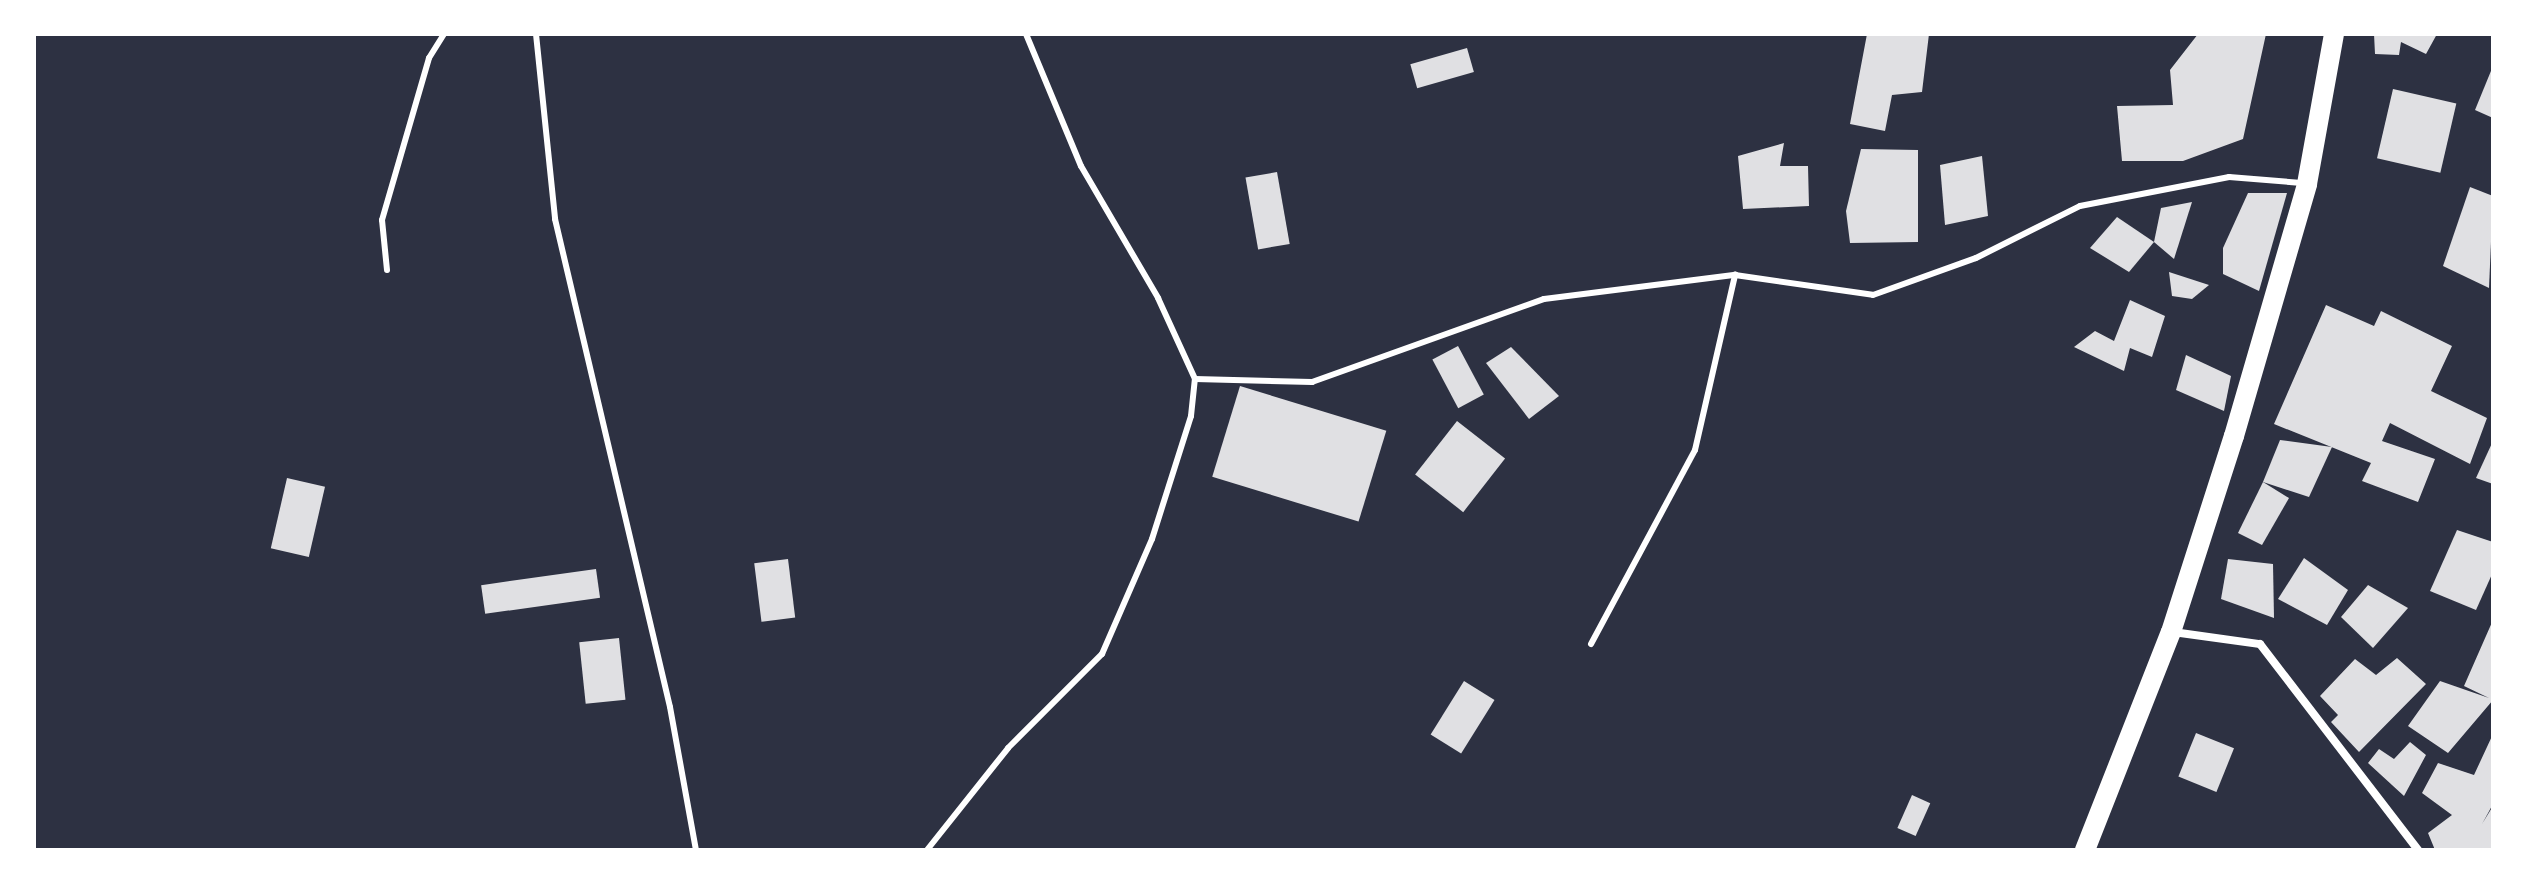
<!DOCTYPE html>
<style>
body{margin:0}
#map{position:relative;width:2527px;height:884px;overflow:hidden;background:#2d3142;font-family:Poppins,sans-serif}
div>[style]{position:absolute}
.building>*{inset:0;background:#e0e0e3;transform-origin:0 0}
.service>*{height:6px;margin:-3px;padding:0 3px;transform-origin:3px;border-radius:3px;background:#fff}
.minor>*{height:8px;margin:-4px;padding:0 4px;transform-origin:4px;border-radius:4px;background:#fff}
.primary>*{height:20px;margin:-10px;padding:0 10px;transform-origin:10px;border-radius:10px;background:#fff}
span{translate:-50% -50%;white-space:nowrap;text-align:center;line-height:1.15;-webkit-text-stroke:8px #fff;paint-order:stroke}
.frame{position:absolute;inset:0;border:36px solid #fff;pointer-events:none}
</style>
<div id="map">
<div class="building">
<i style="clip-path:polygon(1867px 34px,1929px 34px,1922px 92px,1892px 95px,1885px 131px,1850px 124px)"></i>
<i style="clip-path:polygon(2198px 34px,2266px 34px,2243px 139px,2183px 161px,2122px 161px,2117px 106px,2173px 105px,2170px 70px)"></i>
<i style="clip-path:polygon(2374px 34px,2437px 34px,2426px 54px,2401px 42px,2399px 55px,2375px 54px)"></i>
<i style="left:1467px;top:48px;width:25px;height:59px;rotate:74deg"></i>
<i style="clip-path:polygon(2493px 66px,2493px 118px,2475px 110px)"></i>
<i style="left:2393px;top:89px;width:65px;height:71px;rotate:13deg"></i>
<i style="clip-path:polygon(1784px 143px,1780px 166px,1808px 166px,1809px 206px,1743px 209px,1738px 156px)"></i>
<i style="clip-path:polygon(1861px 149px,1918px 150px,1918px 242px,1850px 243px,1846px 211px)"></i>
<i style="clip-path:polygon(1982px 156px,1988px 216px,1945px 225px,1940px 165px)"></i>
<i style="left:1277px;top:172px;width:73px;height:32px;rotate:80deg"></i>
<i style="clip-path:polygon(2470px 187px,2493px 196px,2489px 288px,2443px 266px)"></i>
<i style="clip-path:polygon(2248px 193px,2287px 193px,2259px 291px,2223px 274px,2223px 248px)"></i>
<i style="clip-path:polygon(2192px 202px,2174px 259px,2154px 242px,2161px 208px)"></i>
<i style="clip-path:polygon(2117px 217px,2154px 242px,2129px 272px,2090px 248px)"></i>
<i style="clip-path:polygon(2169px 272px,2209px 285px,2192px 299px,2172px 296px)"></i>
<i style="clip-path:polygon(2130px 300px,2165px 316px,2152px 357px,2130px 348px,2124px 371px,2074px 347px,2095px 331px,2114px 341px)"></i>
<i style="clip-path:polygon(2326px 305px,2374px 326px,2381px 311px,2452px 346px,2431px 391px,2487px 418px,2470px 464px,2390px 423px,2382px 441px,2435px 459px,2418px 502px,2362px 481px,2371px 463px,2274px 424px)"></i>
<i style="left:1458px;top:346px;width:55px;height:29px;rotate:62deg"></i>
<i style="clip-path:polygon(1511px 347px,1559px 396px,1529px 419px,1486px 363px)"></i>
<i style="clip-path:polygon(2186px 355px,2231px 376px,2224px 411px,2176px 390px)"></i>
<i style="left:1240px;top:386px;width:153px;height:95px;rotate:17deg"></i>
<i style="left:1457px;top:421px;width:61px;height:68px;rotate:38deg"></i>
<i style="clip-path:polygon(2280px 440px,2332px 447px,2309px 497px,2263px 482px)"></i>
<i style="clip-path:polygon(2493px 441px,2493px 484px,2476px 478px)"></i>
<i style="left:287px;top:478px;width:39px;height:72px;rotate:13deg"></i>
<i style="clip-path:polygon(2263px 482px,2289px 498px,2262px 545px,2238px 533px)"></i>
<i style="clip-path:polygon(2457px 530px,2493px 542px,2493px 572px,2476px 610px,2430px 591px)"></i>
<i style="clip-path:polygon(2304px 558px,2348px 590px,2327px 625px,2278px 599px)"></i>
<i style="left:788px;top:559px;width:59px;height:34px;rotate:83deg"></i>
<i style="clip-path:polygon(2228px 559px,2273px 564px,2274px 618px,2221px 599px)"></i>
<i style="left:596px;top:569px;width:29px;height:116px;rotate:82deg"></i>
<i style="clip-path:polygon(2368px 585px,2408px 608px,2373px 648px,2341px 617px)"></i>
<i style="clip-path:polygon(2493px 620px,2493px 700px,2448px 753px,2408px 726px,2440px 681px,2489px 698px,2464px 686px)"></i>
<i style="left:619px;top:638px;width:62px;height:40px;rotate:84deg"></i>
<i style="clip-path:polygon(2397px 658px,2426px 684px,2359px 752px,2331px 722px,2338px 715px,2320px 696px,2355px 659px,2376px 675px)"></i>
<i style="left:1464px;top:681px;width:36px;height:63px;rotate:32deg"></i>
<i style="left:2196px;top:733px;width:41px;height:47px;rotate:22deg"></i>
<i style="clip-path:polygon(2493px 734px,2493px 804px,2482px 824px,2493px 806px,2493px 850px,2435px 850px,2428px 833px,2452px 815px,2422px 793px,2438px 763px,2474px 775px)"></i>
<i style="clip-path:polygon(2410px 742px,2426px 755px,2404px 796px,2368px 763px,2379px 749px,2394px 759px)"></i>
<i style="left:1912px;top:795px;width:20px;height:36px;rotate:24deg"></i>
</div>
<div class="service">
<i style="left:536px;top:34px;width:186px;rotate:84.1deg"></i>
<i style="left:555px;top:219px;width:501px;rotate:76.74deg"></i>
<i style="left:670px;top:707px;width:145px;rotate:79.7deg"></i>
<i style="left:1026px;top:34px;width:143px;rotate:67.4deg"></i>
<i style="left:1081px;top:166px;width:153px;rotate:59.7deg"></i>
<i style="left:1158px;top:298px;width:89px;rotate:65.4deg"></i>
<i style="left:1195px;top:379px;width:117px;rotate:1.5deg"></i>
<i style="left:1312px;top:382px;width:246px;rotate:-19.7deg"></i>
<i style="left:1544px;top:299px;width:193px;rotate:-7.2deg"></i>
<i style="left:1735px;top:275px;width:139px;rotate:8.2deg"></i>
<i style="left:1873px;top:295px;width:109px;rotate:-19.8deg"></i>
<i style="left:1976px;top:258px;width:116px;rotate:-26.6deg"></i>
<i style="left:2080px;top:206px;width:152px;rotate:-11deg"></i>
<i style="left:2229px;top:177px;width:73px;rotate:4.7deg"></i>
<i style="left:387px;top:270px;width:50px;rotate:-95.7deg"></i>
<i style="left:382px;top:220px;width:169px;rotate:-73.8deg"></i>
<i style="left:429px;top:58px;width:28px;rotate:-58deg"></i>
<i style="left:1591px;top:644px;width:220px;rotate:-61.8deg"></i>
<i style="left:1695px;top:450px;width:180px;rotate:-77.1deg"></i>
<i style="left:927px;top:850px;width:130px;rotate:-51.5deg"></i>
<i style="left:1008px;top:748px;width:133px;rotate:-45deg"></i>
<i style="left:1102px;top:654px;width:125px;rotate:-66.5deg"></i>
<i style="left:1152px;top:539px;width:129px;rotate:-72.4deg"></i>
<i style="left:1191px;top:416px;width:37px;rotate:-84deg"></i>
</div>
<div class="minor">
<i style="left:2173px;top:632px;width:88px;rotate:7.9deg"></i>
<i style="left:2260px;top:644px;width:260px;rotate:52.5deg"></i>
</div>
<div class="primary">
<i style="left:2085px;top:850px;width:234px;rotate:-68.5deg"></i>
<i style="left:2171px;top:632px;width:206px;rotate:-72.2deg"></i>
<i style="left:2234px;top:436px;width:262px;rotate:-73.8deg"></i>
<i style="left:2307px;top:184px;width:152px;rotate:-79.8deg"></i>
</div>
<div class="frame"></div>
</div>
